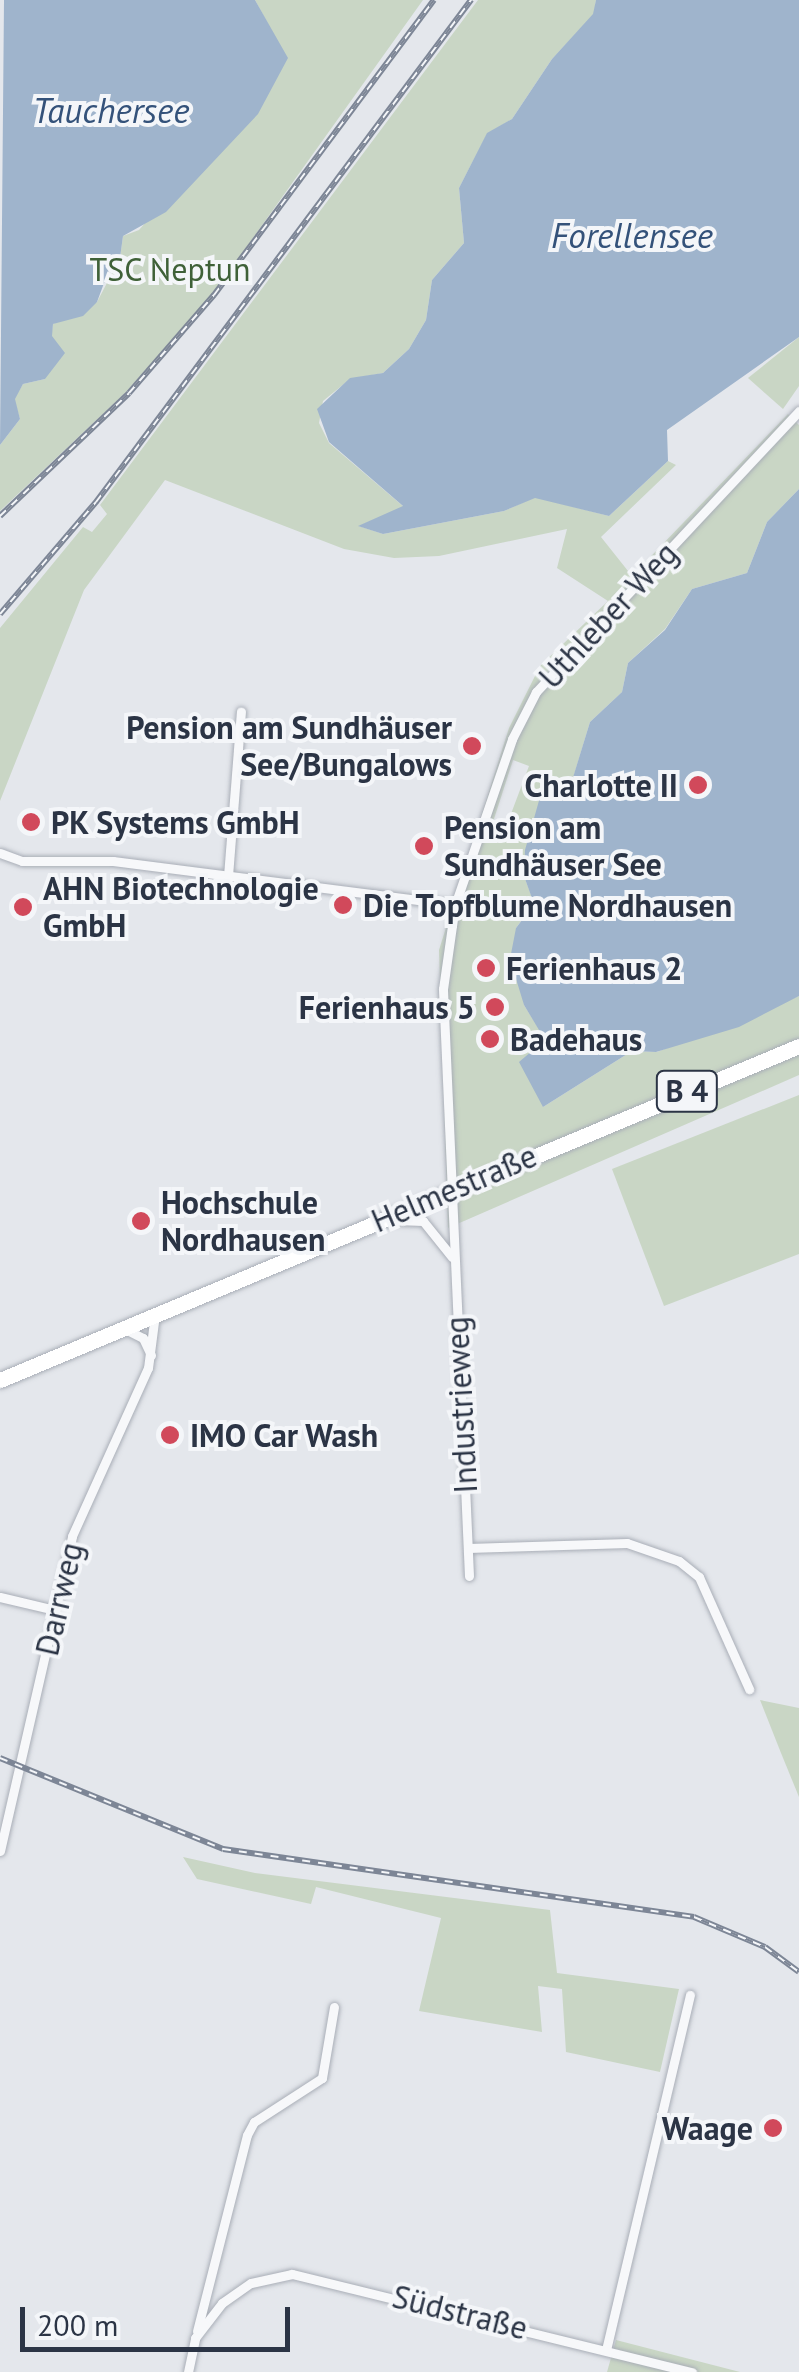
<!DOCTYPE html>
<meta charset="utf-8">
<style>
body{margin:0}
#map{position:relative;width:799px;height:2372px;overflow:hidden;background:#e4e7ec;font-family:"PT Sans",sans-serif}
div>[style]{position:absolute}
.green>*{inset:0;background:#c9d6c5}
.water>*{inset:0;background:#9fb4cc}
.roads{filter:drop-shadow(0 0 2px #a9aeb7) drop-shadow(0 0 2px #a9aeb7)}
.minor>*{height:9px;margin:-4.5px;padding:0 4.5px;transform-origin:4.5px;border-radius:4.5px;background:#f7f8fa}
.primary>*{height:15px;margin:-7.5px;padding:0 7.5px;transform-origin:7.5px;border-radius:7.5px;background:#fff}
.rail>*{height:6px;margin-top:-3px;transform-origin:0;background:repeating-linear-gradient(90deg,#f4f6f9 0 8px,#7d8696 0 16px);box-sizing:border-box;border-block:2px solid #7d8696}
.dots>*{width:28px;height:28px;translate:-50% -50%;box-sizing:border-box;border:5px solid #f4f6f9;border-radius:50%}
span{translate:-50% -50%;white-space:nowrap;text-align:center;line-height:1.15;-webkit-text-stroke:8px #f4f6f9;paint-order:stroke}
.shield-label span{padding:2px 8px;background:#f4f6f9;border:2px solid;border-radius:8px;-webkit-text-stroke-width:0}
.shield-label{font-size:30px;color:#2b3445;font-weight:700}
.park-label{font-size:32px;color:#3f6138}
.street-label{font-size:32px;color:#2b3445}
.poi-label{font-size:32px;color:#2b3445;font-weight:700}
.right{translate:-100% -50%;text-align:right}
.left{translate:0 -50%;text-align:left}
.water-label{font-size:35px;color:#34527a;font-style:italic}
.scale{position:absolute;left:20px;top:2307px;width:270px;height:45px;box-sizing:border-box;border:5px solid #2b3445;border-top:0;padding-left:12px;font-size:30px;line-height:35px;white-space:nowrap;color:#2b3445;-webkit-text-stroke:8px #f4f6f9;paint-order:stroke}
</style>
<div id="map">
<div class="green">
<i style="clip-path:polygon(255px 0,423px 0,213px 294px,125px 393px,0 511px,0 445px,20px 419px,14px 399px,23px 384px,45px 379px,53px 324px,97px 302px,120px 258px,123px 236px,139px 230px,287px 59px)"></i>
<i style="clip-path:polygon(evenodd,478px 0,596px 0,594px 14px,552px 59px,512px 119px,487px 134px,459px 188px,464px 243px,432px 280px,426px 320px,409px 349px,383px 373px,350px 379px,323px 401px,319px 423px,329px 443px,404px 507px,359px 526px,383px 534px,504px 511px,535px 497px,609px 516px,668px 461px,676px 465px,601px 537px,632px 576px,788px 414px,799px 425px,799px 489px,767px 522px,747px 573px,692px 589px,665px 629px,628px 663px,622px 692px,590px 722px,567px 798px,544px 784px,524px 876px,534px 903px,516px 928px,524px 1005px,546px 1040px,543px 1107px,632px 1051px,657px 1052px,799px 996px,799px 1075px,448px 1228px,439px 950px,509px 728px,540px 666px,608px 601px,557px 568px,567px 529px,439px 556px,394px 558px,344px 549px,165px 480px,84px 590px,0 801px,0 628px,83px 527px,92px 532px,107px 514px,100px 505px,478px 0,513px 760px,529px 766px,506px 827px,493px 822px,513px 760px)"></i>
<i style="clip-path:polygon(799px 337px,799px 386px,783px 409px,748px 378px)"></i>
<i style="clip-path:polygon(799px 1095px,799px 1254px,664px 1306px,612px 1169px)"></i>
<i style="clip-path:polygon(760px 1700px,799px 1708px,799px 1797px,781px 1753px)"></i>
<i style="clip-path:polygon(183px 1857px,255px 1873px,550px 1910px,557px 1973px,679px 1989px,660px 2072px,566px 2052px,562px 1989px,538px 1986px,542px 2032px,419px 2011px,441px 1918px,316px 1887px,311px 1904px,197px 1879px)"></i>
<i style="clip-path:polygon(616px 2340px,740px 2372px,607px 2372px)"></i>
</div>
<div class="water">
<i style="clip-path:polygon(4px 0,255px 0,288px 58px,258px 114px,166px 212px,123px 236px,120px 258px,110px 267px,97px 302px,83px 316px,53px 324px,52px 336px,65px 353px,45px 379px,23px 384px,15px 399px,20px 419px,0 445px)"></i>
<i style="clip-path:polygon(596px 0,799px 0,799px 337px,667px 430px,668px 461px,609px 516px,535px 498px,504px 511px,383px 534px,358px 526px,403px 506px,329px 442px,317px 409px,350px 378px,383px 373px,409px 349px,426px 320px,432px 280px,464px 243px,459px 188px,487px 133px,512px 119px,552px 59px,593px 14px)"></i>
<i style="clip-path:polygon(799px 489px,799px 996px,739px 1027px,656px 1052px,632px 1051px,543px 1107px,519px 1062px,545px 1040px,524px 1005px,510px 959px,516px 928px,534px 904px,524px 876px,525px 850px,544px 783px,567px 797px,590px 722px,622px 692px,628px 663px,665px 630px,692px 589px,747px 573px,767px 522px)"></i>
</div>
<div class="roads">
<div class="minor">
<i style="left:0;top:853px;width:23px;rotate:20deg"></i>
<i style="left:22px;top:861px;width:91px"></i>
<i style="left:113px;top:861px;width:345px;rotate:7.3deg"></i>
<i style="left:228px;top:876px;width:165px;rotate:-85.5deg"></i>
<i style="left:396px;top:1220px;width:27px;rotate:2deg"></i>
<i style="left:423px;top:1221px;width:46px;rotate:51.1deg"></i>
<i style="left:125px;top:1329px;width:20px;rotate:27deg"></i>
<i style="left:143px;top:1338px;width:19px;rotate:65deg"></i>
<i style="left:468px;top:1548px;width:159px;rotate:-1.8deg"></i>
<i style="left:627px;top:1543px;width:55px;rotate:19.1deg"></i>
<i style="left:679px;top:1561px;width:26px;rotate:39deg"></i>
<i style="left:699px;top:1577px;width:123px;rotate:65.9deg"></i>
<i style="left:469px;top:1576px;width:588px;rotate:-92.54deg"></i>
<i style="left:443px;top:989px;width:85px;rotate:-81.9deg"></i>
<i style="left:455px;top:905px;width:176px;rotate:-71deg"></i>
<i style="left:512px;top:739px;width:53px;rotate:-62.9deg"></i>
<i style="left:536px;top:692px;width:385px;rotate:-46.9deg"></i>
<i style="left:0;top:1597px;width:57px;rotate:13.3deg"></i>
<i style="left:0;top:1851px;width:323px;rotate:-77.1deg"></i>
<i style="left:72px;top:1536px;width:184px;rotate:-65.7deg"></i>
<i style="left:148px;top:1368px;width:54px;rotate:-82.6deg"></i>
<i style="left:197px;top:2331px;width:202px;rotate:-75.7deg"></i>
<i style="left:247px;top:2135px;width:15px;rotate:-62deg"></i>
<i style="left:254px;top:2122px;width:81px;rotate:-32.9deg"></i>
<i style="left:322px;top:2078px;width:72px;rotate:-80.4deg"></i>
<i style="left:606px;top:2350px;width:365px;rotate:-76.7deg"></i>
<i style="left:188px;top:2372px;width:35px;rotate:-78deg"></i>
<i style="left:195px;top:2338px;width:44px;rotate:-52.4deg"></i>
<i style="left:222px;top:2303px;width:35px;rotate:-35deg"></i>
<i style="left:251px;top:2283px;width:42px;rotate:-12.4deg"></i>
<i style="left:292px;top:2274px;width:412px;rotate:13.8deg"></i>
</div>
<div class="primary">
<i style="left:0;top:1380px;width:866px;rotate:-22.69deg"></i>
</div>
</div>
<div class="rail">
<i style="left:0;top:516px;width:178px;rotate:-43.6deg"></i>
<i style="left:129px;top:393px;width:130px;rotate:-49.1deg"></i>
<i style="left:214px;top:295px;width:368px;rotate:-53.3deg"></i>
<i style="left:0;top:614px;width:148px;rotate:-49.4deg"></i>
<i style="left:96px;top:502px;width:627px;rotate:-53.24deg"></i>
<i style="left:0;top:1758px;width:241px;rotate:22.2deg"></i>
<i style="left:223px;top:1849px;width:476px;rotate:8.2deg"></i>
<i style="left:694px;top:1917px;width:77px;rotate:22.9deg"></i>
<i style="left:765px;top:1947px;width:42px;rotate:36.3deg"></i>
</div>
<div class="dots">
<i style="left:472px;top:746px;background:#d1495b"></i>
<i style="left:698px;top:785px;background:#d1495b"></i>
<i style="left:31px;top:822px;background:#d1495b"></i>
<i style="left:424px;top:846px;background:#d1495b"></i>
<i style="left:343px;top:905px;background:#d1495b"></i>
<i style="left:23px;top:907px;background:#d1495b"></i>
<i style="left:486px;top:968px;background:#d1495b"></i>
<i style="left:495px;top:1007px;background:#d1495b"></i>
<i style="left:490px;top:1039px;background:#d1495b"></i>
<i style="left:141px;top:1221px;background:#d1495b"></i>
<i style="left:170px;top:1435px;background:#d1495b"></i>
<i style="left:773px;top:2128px;background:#d1495b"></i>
</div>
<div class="shield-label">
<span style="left:687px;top:1091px">B 4</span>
</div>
<div class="park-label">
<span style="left:170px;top:269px">TSC Neptun</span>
</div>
<div class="street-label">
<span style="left:608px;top:615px;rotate:-47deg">Uthleber Weg</span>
<span style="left:454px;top:1188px;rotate:-23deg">Helmestraße</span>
<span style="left:461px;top:1405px;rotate:-93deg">Industrieweg</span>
<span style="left:59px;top:1599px;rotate:-77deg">Darrweg</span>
<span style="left:460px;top:2312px;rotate:14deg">Südstraße</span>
</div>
<div class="poi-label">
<span class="right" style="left:452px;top:746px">Pension am Sundhäuser<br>See/Bungalows</span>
<span class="right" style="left:678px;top:785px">Charlotte II</span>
<span class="left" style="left:51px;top:822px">PK Systems GmbH</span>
<span class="left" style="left:444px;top:846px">Pension am<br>Sundhäuser See</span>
<span class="left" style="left:43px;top:907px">AHN Biotechnologie<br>GmbH</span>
<span class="left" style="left:363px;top:905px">Die Topfblume Nordhausen</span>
<span class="left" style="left:506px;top:968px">Ferienhaus 2</span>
<span class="right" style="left:475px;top:1007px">Ferienhaus 5</span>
<span class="left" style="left:510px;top:1039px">Badehaus</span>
<span class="left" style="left:161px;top:1221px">Hochschule<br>Nordhausen</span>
<span class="left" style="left:190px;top:1435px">IMO Car Wash</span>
<span class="right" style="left:753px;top:2128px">Waage</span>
</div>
<div class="water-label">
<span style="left:111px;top:110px">Tauchersee</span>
<span style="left:632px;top:235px">Forellensee</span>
</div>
<div class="scale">200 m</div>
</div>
